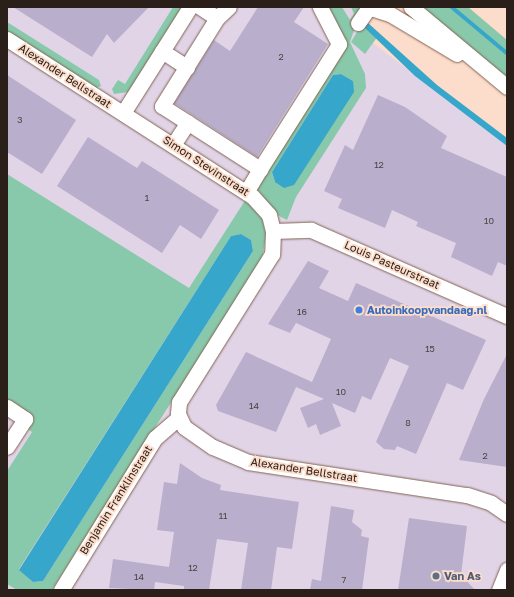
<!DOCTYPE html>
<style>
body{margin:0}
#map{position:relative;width:514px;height:597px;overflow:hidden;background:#fcdcca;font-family:"Golos Text",sans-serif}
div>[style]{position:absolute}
.industrial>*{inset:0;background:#e2d4e7}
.green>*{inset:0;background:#89c9ab}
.water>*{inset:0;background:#36a6cb}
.stream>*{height:3.5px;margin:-1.75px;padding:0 1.75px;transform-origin:1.75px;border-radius:1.75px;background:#36a6cb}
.building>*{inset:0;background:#b9aecb}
.roads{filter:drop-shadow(0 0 1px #806554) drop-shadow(0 0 1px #806554)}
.minor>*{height:15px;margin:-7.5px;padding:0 7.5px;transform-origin:7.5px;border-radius:7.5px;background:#fff}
.dots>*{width:11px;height:11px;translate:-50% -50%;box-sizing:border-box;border:2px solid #fcdcca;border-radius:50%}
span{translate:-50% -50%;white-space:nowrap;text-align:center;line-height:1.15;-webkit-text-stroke:3.5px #fcdcca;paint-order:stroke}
.number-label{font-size:9px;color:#4e4446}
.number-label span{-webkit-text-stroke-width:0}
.street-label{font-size:11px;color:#2b2019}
.shop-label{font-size:11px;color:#366cbe;font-weight:700}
.left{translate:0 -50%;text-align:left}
.service-label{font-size:11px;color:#4e5e75;font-weight:700}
.frame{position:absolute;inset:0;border:8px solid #2b2019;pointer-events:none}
</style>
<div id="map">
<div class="industrial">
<i style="clip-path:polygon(7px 7px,354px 7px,365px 37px,507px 144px,507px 590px,7px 590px)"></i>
</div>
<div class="green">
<i style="clip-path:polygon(173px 7px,183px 7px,128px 92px,114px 94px,112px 89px,118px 80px,125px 84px)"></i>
<i style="clip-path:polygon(evenodd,326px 7px,342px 7px,350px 20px,354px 14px,351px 7px,362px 7px,350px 42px,365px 74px,366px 88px,296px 197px,287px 220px,279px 216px,257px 189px,346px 43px,326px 7px,341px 74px,353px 81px,275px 182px,272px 172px,333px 75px,341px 74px)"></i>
<i style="clip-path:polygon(418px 7px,468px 7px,507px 40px,507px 82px)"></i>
<i style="clip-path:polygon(7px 22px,99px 80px,101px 86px,96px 88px,7px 33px)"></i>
<i style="clip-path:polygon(363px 22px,378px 36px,365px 54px,351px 42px)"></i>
<i style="clip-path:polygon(evenodd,7px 174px,189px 288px,246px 199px,262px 218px,266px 235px,262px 259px,52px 590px,17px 590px,7px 584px,7px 471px,32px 432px,26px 428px,32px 418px,7px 401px,7px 174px,241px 234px,251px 240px,253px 251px,43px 581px,33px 582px,19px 569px,231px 236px,241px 234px)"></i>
</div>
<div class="water">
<i style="clip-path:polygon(368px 23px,437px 85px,507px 138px,507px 146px,415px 76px,364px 27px)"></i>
<i style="clip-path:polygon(341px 74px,353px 81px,354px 92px,294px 185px,284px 188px,275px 182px,272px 172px,333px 75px)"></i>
<i style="clip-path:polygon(241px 234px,251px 240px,253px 251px,43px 581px,33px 582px,19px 570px,231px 236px)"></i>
</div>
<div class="stream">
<i style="left:452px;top:7px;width:72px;rotate:39.9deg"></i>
</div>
<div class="building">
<i style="clip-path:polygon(13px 7px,149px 7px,114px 43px,107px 34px,92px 57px)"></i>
<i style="clip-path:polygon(258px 7px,304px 7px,294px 22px,328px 44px,257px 157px,174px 103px,214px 40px,230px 51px)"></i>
<i style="clip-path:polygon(7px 75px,76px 120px,42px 174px,7px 152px)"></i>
<i style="clip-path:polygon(378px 95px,405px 107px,447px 136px,441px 148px,507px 177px,507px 266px,498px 262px,492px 276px,451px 257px,456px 243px,416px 226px,418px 222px,392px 210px,385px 228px,338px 208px,342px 199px,324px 191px,345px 145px,353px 150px)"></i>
<i style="clip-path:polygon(88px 137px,137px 168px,142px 161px,219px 210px,201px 239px,180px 225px,162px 253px,57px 186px)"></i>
<i style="clip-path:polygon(308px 261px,329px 271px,319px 288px,348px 301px,356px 283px,486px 340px,463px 390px,447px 383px,416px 454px,397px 446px,395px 450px,384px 449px,376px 442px,409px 366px,390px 358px,371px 400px,362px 396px,355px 413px,332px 403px,341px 426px,320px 435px,316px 424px,308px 428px,300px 408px,324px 399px,296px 387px,276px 432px,218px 411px,216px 405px,246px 352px,312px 382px,331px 339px,296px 323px,290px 333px,268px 324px)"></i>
<i style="clip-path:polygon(507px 354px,507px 467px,459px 460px,484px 399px)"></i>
<i style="clip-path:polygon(180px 463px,202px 478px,221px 485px,220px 490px,299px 502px,292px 549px,277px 547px,271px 590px,241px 590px,248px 543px,217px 539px,209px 590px,184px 590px,184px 586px,155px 582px,154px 590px,109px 588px,113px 559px,169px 567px,174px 532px,157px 530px,164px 482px,177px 484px)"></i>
<i style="clip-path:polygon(331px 506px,354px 510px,352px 522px,362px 530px,361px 536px,369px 538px,362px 590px,310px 590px,312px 579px,321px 581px)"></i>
<i style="clip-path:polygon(409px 518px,467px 526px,461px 575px,475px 590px,398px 590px)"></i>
</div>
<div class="roads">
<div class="minor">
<i style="left:200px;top:7px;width:20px;rotate:33deg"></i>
<i style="left:217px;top:18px;width:104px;rotate:122deg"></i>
<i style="left:162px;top:106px;width:117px;rotate:32.7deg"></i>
<i style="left:260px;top:169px;width:27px;rotate:121deg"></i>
<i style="left:368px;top:7px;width:23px;rotate:18deg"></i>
<i style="left:390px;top:14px;width:78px;rotate:30.8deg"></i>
<i style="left:411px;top:7px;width:125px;rotate:39.8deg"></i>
<i style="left:217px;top:18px;width:16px;rotate:-43deg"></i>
<i style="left:358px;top:23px;width:19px;rotate:-55deg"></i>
<i style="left:7px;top:39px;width:291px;rotate:32.7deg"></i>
<i style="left:252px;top:196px;width:25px;rotate:48deg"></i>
<i style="left:269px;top:215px;width:16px;rotate:76deg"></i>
<i style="left:273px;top:231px;width:23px;rotate:92deg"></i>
<i style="left:272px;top:254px;width:175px;rotate:122.1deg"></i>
<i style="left:179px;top:402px;width:12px;rotate:95deg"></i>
<i style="left:178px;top:414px;width:14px;rotate:65deg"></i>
<i style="left:184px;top:427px;width:35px;rotate:35deg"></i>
<i style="left:213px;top:447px;width:38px;rotate:23deg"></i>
<i style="left:248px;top:462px;width:221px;rotate:8.6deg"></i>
<i style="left:467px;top:495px;width:25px;rotate:18deg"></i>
<i style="left:491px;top:503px;width:19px;rotate:35deg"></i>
<i style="left:162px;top:51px;width:30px;rotate:33deg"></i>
<i style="left:123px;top:113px;width:125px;rotate:-57.7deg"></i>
<i style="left:173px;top:145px;width:27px;rotate:-57deg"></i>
<i style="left:260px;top:169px;width:148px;rotate:-57.7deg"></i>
<i style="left:339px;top:44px;width:42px;rotate:-117.2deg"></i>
<i style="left:273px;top:231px;width:38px;rotate:-2deg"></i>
<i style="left:311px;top:230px;width:214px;rotate:23.7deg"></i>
<i style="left:7px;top:407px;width:22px;rotate:34deg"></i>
<i style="left:25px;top:419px;width:33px;rotate:123deg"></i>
<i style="left:61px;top:590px;width:179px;rotate:-58.3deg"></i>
<i style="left:155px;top:438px;width:30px;rotate:-41deg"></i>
<i style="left:499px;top:590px;width:22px;rotate:-68deg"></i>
</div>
</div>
<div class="dots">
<i style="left:359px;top:310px;background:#3f7fe0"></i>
<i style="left:436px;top:576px;background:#5c6f8a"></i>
</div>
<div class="number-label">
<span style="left:281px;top:57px">2</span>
<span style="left:20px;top:120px">3</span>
<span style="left:379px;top:165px">12</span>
<span style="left:147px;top:198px">1</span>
<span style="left:489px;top:221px">10</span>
<span style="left:302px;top:312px">16</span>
<span style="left:430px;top:349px">15</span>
<span style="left:341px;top:392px">10</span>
<span style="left:254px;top:406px">14</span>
<span style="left:408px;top:423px">8</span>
<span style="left:485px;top:456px">2</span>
<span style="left:223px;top:516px">11</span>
<span style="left:193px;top:568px">12</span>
<span style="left:139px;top:577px">14</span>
<span style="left:344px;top:580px">7</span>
</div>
<div class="street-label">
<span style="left:65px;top:76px;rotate:33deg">Alexander Bellstraat</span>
<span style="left:206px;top:166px;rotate:33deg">Simon Stevinstraat</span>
<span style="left:392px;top:265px;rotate:24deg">Louis Pasteurstraat</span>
<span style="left:304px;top:470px;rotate:9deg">Alexander Bellstraat</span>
<span style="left:116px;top:500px;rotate:-58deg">Benjamin Franklinstraat</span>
</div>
<div class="shop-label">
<span class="left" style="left:367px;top:310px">Autoinkoopvandaag.nl</span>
</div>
<div class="service-label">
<span class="left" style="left:444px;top:576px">Van As</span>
</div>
<div class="frame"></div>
</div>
